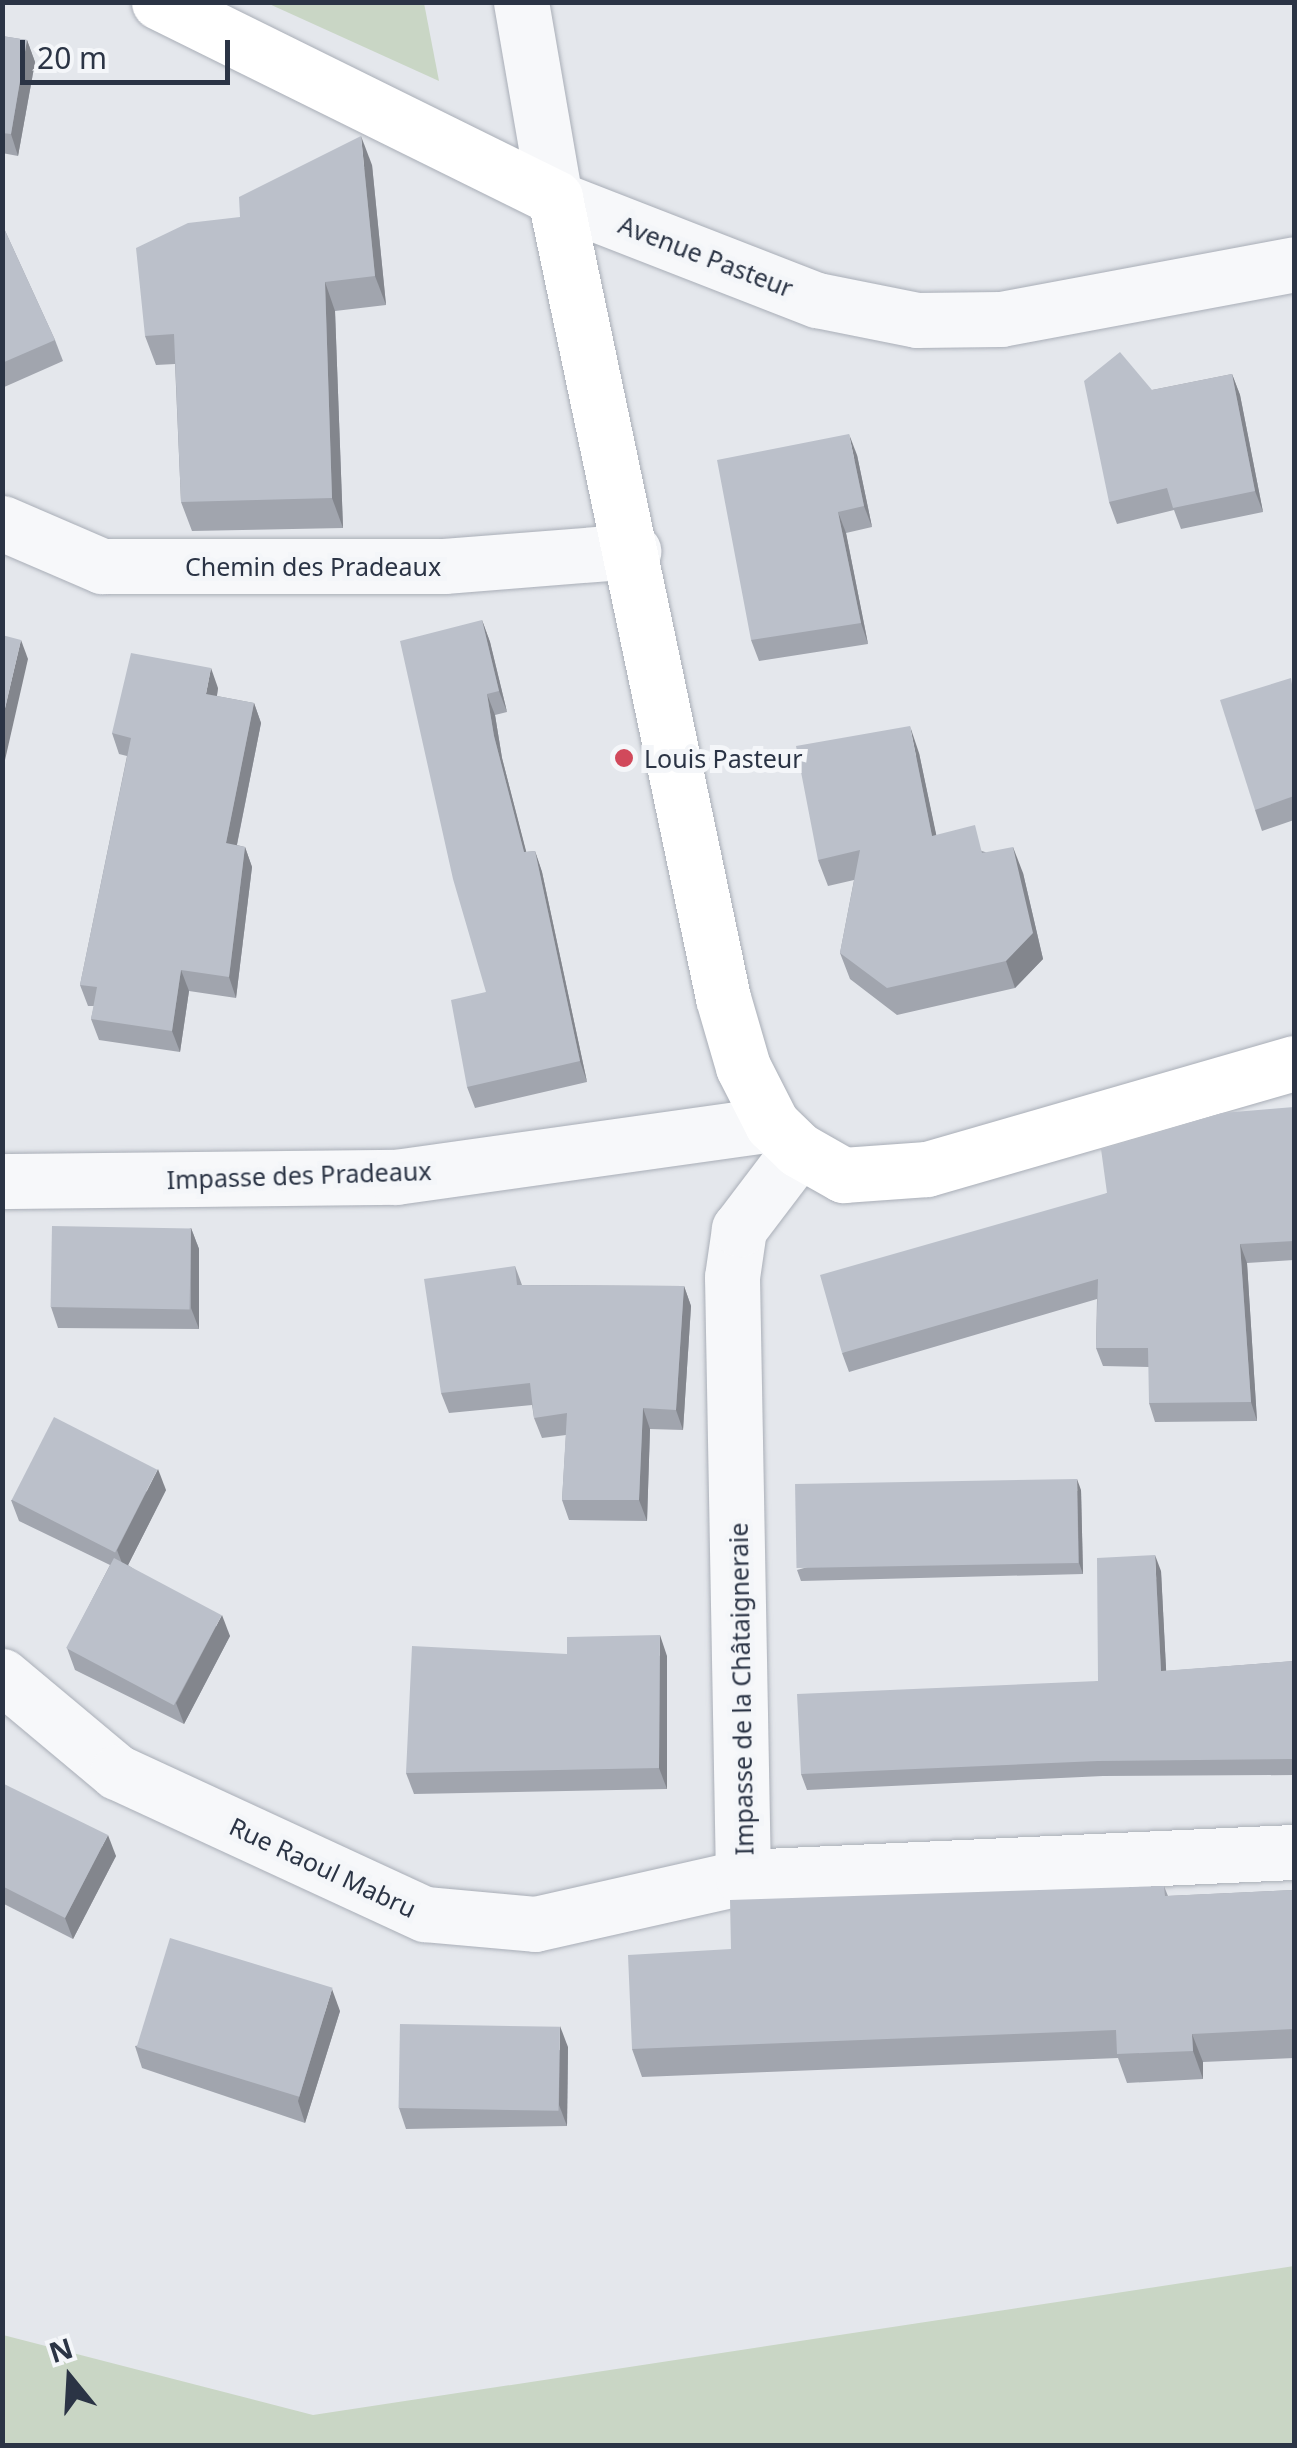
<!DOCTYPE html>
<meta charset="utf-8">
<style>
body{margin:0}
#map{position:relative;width:1297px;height:2448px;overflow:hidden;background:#e4e7ec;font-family:"Noto Sans",sans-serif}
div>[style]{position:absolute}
.green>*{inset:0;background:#c9d6c5}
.roads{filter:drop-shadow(0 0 2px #a9aeb7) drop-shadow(0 0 2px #a9aeb7)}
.minor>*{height:55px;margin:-27.5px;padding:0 27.5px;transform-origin:27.5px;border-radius:27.5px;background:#f7f8fa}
.secondary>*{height:55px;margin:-27.5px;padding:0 27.5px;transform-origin:27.5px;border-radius:27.5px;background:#fff}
.wall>*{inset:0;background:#a1a5ae}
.shaded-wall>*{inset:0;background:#83868d}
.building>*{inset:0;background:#bbc0ca;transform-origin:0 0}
.dots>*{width:28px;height:28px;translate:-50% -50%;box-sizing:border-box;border:5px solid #f4f6f9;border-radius:50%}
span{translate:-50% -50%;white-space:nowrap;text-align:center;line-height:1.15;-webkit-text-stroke:10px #f4f6f9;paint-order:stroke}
.street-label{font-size:25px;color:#2b3445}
.poi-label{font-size:25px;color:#2b3445}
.left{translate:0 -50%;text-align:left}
.frame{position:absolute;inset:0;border:5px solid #2b3445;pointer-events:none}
.north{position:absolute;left:20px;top:2328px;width:100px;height:100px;-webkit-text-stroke:8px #f4f6f9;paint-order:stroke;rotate:342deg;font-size:28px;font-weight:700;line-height:40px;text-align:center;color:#2b3445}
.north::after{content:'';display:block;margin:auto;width:35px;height:45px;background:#2b3445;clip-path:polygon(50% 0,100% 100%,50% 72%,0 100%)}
.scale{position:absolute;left:20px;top:40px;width:210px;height:45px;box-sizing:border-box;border:5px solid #2b3445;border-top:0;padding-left:12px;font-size:30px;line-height:35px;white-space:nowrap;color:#2b3445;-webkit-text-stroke:8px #f4f6f9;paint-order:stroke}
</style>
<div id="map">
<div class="green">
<i style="clip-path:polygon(267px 3px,424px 3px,439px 81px)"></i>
<i style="clip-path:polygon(1294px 2266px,1294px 2445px,3px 2445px,3px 2335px,313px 2415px)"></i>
</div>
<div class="roads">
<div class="minor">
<i style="left:521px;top:2px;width:199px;rotate:80.2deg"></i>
<i style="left:555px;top:198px;width:281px;rotate:21.3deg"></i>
<i style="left:817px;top:300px;width:102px;rotate:11.3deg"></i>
<i style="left:917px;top:320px;width:84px;rotate:-0.7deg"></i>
<i style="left:1001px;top:319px;width:298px;rotate:-10.6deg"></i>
<i style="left:2px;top:523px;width:109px;rotate:23.3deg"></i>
<i style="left:102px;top:566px;width:342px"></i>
<i style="left:444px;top:566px;width:190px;rotate:-4.5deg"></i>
<i style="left:2px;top:1181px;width:394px;rotate:-0.6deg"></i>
<i style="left:396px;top:1177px;width:380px;rotate:-8deg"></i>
<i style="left:2px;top:1676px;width:150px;rotate:39.9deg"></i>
<i style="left:117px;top:1772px;width:339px;rotate:24.8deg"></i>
<i style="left:425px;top:1914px;width:110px;rotate:5.2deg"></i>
<i style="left:535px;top:1924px;width:213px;rotate:-12.7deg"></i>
<i style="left:743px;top:1877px;width:552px;rotate:-2.6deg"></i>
<i style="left:743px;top:1877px;width:600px;rotate:-91.05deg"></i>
<i style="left:732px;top:1277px;width:49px;rotate:-81.7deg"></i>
<i style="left:739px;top:1229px;width:99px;rotate:-52.8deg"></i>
</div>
<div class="secondary">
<i style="left:159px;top:2px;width:442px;rotate:26.3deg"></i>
<i style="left:555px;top:198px;width:817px;rotate:78.14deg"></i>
<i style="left:723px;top:998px;width:72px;rotate:73.8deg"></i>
<i style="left:743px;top:1067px;width:64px;rotate:63deg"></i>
<i style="left:772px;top:1124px;width:37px;rotate:44deg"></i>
<i style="left:799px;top:1150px;width:51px;rotate:29.6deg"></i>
<i style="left:843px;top:1175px;width:84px;rotate:-4.1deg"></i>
<i style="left:927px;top:1169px;width:382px;rotate:-16.1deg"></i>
</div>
</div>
<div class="wall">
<i style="clip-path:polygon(2px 36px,27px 40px,35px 62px,18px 156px,2px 153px)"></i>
<i style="clip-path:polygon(372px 165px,386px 305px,335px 311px,343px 528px,192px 531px,181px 502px,175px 364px,156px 365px,145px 336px,240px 217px)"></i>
<i style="clip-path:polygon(2px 224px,55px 340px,63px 361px,2px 388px)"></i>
<i style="clip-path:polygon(1232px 374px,1240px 395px,1263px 512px,1181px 529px,1174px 510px,1117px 524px,1109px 502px,1152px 390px)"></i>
<i style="clip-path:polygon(857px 455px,872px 527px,846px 533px,868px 644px,759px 661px,751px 640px)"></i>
<i style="clip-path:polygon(482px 620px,490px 642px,507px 712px,495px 715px,502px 758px,526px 852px,535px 851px,542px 872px,587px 1082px,475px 1108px,467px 1087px,486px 992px)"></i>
<i style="clip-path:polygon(218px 688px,217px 696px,254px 703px,261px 723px,237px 845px,245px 847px,252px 867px,236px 998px,189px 991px,180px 1052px,99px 1040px,91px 1019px,94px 1006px,88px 1006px,80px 985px,127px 756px,119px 754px,112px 733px)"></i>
<i style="clip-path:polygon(1294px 688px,1294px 820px,1262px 831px,1255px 810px)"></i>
<i style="clip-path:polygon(919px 753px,936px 835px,985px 852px,1023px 873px,1043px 959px,1015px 988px,897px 1015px,850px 979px,840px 953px,854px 880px,828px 886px,818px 860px)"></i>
<i style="clip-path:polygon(1294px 1107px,1294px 1260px,1247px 1263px,1257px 1421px,1155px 1422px,1149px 1403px,1149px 1367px,1103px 1366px,1096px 1348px,1097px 1299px,849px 1372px,842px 1353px,1107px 1193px)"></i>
<i style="clip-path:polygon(191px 1228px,199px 1249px,199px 1329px,58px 1328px,51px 1307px)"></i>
<i style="clip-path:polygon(515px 1266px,522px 1285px,684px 1286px,691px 1306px,683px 1430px,650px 1429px,647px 1521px,569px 1520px,562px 1500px,566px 1435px,542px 1438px,534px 1418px,532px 1405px,449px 1413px,441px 1393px)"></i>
<i style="clip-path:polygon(166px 1490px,128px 1565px,230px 1636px,184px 1724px,75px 1670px,67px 1648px,110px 1565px,19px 1521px,11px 1500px)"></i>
<i style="clip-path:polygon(1081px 1490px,1083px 1574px,801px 1581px,797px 1570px)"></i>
<i style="clip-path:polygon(1161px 1571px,1166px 1671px,1294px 1661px,1294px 1775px,1103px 1776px,807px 1790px,801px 1774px,1098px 1681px)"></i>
<i style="clip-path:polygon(567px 1654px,667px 1656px,667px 1789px,414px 1794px,406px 1773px)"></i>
<i style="clip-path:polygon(2px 1783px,116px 1856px,73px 1939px,2px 1903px)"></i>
<i style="clip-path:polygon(1164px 1886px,1168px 1896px,1294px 1890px,1294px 2058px,1203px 2062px,1203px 2079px,1127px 2083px,1118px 2058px,642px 2077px,632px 2049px,731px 1949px)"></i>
<i style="clip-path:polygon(340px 2011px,305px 2123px,142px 2068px,135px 2046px)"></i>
<i style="clip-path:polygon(568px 2047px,567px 2126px,406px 2129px,399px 2108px)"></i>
</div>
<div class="shaded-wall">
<i style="clip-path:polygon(27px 40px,35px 62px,18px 156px,11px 134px)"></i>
<i style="clip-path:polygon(361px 136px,372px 165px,386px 305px,375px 276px)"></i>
<i style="clip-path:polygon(325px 282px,335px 311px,343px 528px,332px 498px)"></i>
<i style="clip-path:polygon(1232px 374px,1240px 395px,1263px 512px,1255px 491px)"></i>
<i style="clip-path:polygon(849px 434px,857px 455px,872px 527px,864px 506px)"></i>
<i style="clip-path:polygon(838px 512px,846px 533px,868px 644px,861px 623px)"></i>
<i style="clip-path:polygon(482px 620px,490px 642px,507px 712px,499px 691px)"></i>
<i style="clip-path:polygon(21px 640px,28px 659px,5px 760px,2px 753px,2px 721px)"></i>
<i style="clip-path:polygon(211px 668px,218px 688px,214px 714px,206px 694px)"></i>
<i style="clip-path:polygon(487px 694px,495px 715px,502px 758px,532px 874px,524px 852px,494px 736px)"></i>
<i style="clip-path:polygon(254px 703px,261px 723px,233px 864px,226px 843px)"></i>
<i style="clip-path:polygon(910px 726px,919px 753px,942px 862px,932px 836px)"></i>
<i style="clip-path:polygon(245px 847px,252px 867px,236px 998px,229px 977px)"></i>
<i style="clip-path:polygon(1013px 847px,1023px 873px,1043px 959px,1015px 988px,1006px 961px)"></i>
<i style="clip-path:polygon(535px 851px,542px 872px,587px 1082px,580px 1061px)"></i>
<i style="clip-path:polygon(181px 970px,189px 991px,180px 1052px,172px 1031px)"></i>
<i style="clip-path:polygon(191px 1228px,199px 1249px,199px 1329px,191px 1308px)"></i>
<i style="clip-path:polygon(1240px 1244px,1247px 1263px,1257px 1421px,1251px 1402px)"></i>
<i style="clip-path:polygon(684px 1286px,691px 1306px,683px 1430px,676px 1410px)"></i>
<i style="clip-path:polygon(643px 1408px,650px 1429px,647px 1521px,639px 1500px)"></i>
<i style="clip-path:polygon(158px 1469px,166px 1490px,125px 1571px,117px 1550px)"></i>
<i style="clip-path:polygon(1077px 1479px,1081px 1490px,1083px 1574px,1079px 1563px)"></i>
<i style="clip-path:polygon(1155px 1555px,1161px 1571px,1167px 1687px,1161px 1671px)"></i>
<i style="clip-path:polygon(222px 1615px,230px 1636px,184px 1724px,176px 1703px)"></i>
<i style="clip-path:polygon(660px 1635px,667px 1656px,667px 1789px,659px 1768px)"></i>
<i style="clip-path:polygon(108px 1835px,116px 1856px,73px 1939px,65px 1918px)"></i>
<i style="clip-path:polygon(332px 1989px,340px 2011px,305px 2123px,298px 2101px)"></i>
<i style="clip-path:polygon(560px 2026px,568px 2047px,567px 2126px,559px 2105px)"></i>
<i style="clip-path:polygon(1192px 2034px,1203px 2062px,1203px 2079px,1193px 2051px)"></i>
</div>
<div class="building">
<i style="clip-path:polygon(2px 36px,27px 40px,11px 134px,2px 133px)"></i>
<i style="clip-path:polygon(361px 136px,375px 276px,325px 282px,332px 498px,181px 502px,174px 334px,145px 336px,136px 248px,188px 223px,240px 217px,239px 197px)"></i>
<i style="clip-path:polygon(2px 224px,55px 340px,2px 363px)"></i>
<i style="clip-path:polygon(1120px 352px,1152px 390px,1232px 374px,1255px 491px,1173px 508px,1167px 488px,1109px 502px,1084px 381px)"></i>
<i style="clip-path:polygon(849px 434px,864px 506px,838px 512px,861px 623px,751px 640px,717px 460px)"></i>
<i style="clip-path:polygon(482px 620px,499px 691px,487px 694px,494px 736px,524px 852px,535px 851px,580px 1061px,467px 1087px,451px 1000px,486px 992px,453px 879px,400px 641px)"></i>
<i style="clip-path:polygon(2px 635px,21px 640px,2px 721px)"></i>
<i style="clip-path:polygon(131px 653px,211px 668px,206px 694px,254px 703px,226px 843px,245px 847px,229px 977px,181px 970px,172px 1031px,91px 1019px,97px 987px,80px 985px,131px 738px,112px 733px)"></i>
<i style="clip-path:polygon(1291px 678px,1294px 697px,1294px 796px,1255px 810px,1220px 700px)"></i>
<i style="clip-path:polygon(910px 726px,932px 836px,975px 825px,982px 853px,1013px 847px,1033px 933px,1006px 961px,887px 988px,840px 953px,860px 850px,818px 860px,796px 746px)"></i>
<i style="clip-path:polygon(1294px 1107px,1294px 1241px,1240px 1244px,1251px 1402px,1149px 1403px,1148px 1348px,1096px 1348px,1098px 1279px,842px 1353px,820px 1275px,1107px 1193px,1101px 1149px,1222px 1113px)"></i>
<i style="left:52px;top:1226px;width:139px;height:81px;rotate:1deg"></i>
<i style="clip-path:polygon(515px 1266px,517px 1285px,684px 1286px,676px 1410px,643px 1408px,639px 1500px,562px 1500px,567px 1413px,534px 1418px,530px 1383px,441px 1393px,424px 1279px)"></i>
<i style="left:54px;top:1417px;width:116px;height:93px;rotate:27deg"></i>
<i style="left:1077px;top:1479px;width:84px;height:282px;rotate:89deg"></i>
<i style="clip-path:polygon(1155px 1555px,1161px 1671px,1294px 1661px,1294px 1759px,1098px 1761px,801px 1774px,797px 1694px,1098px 1681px,1097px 1558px)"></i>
<i style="left:114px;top:1558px;width:122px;height:102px;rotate:28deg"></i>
<i style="clip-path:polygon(660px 1635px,659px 1768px,406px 1773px,412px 1646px,567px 1654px,567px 1637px)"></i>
<i style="clip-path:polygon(2px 1783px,108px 1835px,65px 1918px,2px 1886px)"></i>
<i style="clip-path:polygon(1164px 1886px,1165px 1896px,1294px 1890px,1294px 2029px,1192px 2034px,1193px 2051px,1117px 2054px,1116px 2030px,632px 2049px,628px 1955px,731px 1949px,730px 1900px)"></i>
<i style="left:170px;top:1938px;width:170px;height:114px;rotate:17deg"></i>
<i style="left:400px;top:2024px;width:160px;height:84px;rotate:1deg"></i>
</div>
<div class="dots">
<i style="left:624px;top:758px;background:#d1495b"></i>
</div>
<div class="street-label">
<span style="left:706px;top:256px;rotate:21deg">Avenue Pasteur</span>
<span style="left:313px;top:566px">Chemin des Pradeaux</span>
<span style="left:299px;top:1175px;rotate:-2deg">Impasse des Pradeaux</span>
<span style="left:741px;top:1689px;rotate:-91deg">Impasse de la Châtaigneraie</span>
<span style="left:323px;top:1867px;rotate:25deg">Rue Raoul Mabru</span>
</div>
<div class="poi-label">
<span class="left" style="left:644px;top:758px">Louis Pasteur</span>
</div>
<div class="frame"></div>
<div class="north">N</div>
<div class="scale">20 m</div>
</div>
